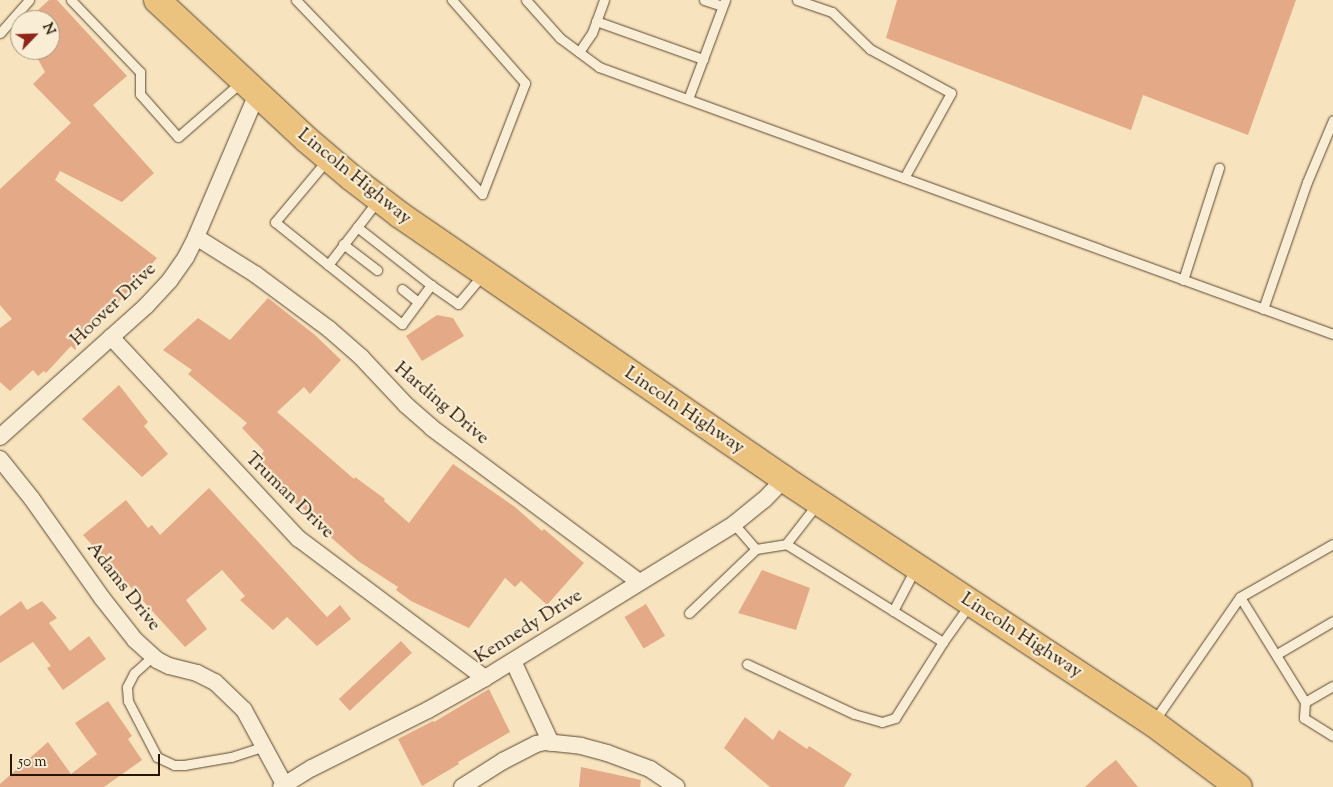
<!DOCTYPE html>
<style>
body{margin:0}
#map{position:relative;width:1333px;height:787px;overflow:hidden;background:#f7e3be;font-family:"Sorts Mill Goudy",serif}
div>[style]{position:absolute}
.building>*{inset:0;background:#e4aa87;transform-origin:0 0}
.roads{filter:drop-shadow(0 0 1px #5b4830) drop-shadow(0 0 1px #5b4830)}
.lane>*{height:9px;margin:-4.5px;padding:0 4.5px;transform-origin:4.5px;border-radius:4.5px;background:#faedd5}
.street>*{height:16px;margin:-8px;padding:0 8px;transform-origin:8px;border-radius:8px;background:#faedd5}
.primary>*{height:26px;margin:-13px;padding:0 13px;transform-origin:13px;border-radius:13px;background:#ecc27f}
span{translate:-50% -50%;white-space:nowrap;text-align:center;line-height:1.15;-webkit-text-stroke:4.5px #faedd5;paint-order:stroke}
.street-label{font-size:19px;color:#271500}
.north{position:absolute;left:10px;top:10px;width:50px;height:50px;box-sizing:border-box;background:#faedd5;border:1px solid #a69780;border-radius:50%;rotate:66deg;font-size:14px;font-weight:700;line-height:20px;text-align:center;color:#271500}
.north::after{content:'';display:block;margin:auto;width:18px;height:22px;background:#8f2418;clip-path:polygon(50% 0,100% 100%,50% 72%,0 100%)}
.scale{position:absolute;left:10px;top:754px;width:150px;height:22px;box-sizing:border-box;border:2px solid #271500;border-top:0;padding-left:6px;font-size:15px;line-height:18px;white-space:nowrap;color:#271500;-webkit-text-stroke:4px #faedd5;paint-order:stroke}
</style>
<div id="map">
<div class="building">
<i style="clip-path:polygon(49px 0,57px 0,127px 76px,93px 105px,154px 173px,122px 202px,60px 171px,55px 180px,157px 258px,101px 322px,95px 317px,75px 350px,71px 346px,46px 373px,44px 371px,38px 376px,33px 370px,10px 391px,0 382px,0 328px,12px 319px,0 305px,0 189px,71px 123px,33px 84px,45px 72px,33px 50px,50px 50px,50px 20px,27px 20px)"></i>
<i style="clip-path:polygon(897px 0,1296px 0,1248px 135px,1143px 95px,1131px 130px,886px 38px)"></i>
<i style="clip-path:polygon(268px 298px,315px 335px,341px 360px,310px 394px,304px 387px,277px 412px,354px 479px,355px 477px,385px 499px,384px 501px,409px 523px,453px 464px,515px 507px,542px 531px,544px 529px,584px 563px,547px 605px,521px 581px,515px 587px,505px 578px,469px 628px,411px 601px,396px 590px,398px 587px,358px 561px,319px 527px,318px 529px,305px 520px,310px 514px,279px 490px,282px 487px,255px 462px,264px 451px,242px 428px,247px 423px,188px 374px,192px 370px,163px 350px,198px 318px,230px 340px)"></i>
<i style="clip-path:polygon(437px 315px,453px 318px,464px 336px,422px 361px,406px 336px)"></i>
<i style="clip-path:polygon(119px 385px,148px 422px,144px 426px,168px 454px,142px 477px,82px 419px)"></i>
<i style="clip-path:polygon(209px 488px,327px 617px,340px 605px,351px 619px,317px 646px,287px 617px,273px 630px,240px 600px,245px 596px,222px 570px,186px 600px,207px 629px,185px 647px,83px 535px,126px 500px,148px 528px,152px 525px,160px 535px)"></i>
<i style="clip-path:polygon(762px 570px,810px 588px,796px 630px,738px 613px)"></i>
<i style="clip-path:polygon(21px 601px,27px 610px,42px 601px,57px 618px,49px 623px,70px 651px,89px 636px,106px 659px,63px 690px,47px 668px,51px 666px,33px 642px,0 663px,0 616px)"></i>
<i style="left:646px;top:604px;width:37px;height:25px;rotate:59deg"></i>
<i style="left:401px;top:641px;width:16px;height:85px;rotate:47deg"></i>
<i style="clip-path:polygon(489px 689px,510px 732px,458px 762px,459px 764px,422px 786px,398px 739px,433px 721px,434px 722px)"></i>
<i style="clip-path:polygon(108px 701px,132px 736px,128px 739px,142px 760px,104px 787px,0 787px,0 784px,48px 742px,71px 774px,97px 754px,75px 723px)"></i>
<i style="clip-path:polygon(745px 717px,773px 740px,779px 730px,807px 749px,809px 746px,852px 774px,844px 787px,770px 787px,724px 748px)"></i>
<i style="clip-path:polygon(1116px 760px,1138px 787px,1085px 787px,1102px 771px)"></i>
<i style="clip-path:polygon(581px 767px,641px 780px,640px 787px,579px 787px)"></i>
</div>
<div class="roads">
<div class="lane">
<i style="left:71px;top:0;width:100px;rotate:46.2deg"></i>
<i style="left:140px;top:72px;width:22px;rotate:90deg"></i>
<i style="left:140px;top:94px;width:57px;rotate:48.5deg"></i>
<i style="left:178px;top:137px;width:84px;rotate:-41.1deg"></i>
<i style="left:296px;top:0;width:269px;rotate:46.2deg"></i>
<i style="left:482px;top:194px;width:119px;rotate:-68.8deg"></i>
<i style="left:525px;top:83px;width:111px;rotate:-131.3deg"></i>
<i style="left:526px;top:0;width:51px;rotate:48.2deg"></i>
<i style="left:560px;top:38px;width:49px;rotate:36.6deg"></i>
<i style="left:599px;top:67px;width:781px;rotate:19.99deg"></i>
<i style="left:704px;top:0;width:19px;rotate:18deg"></i>
<i style="left:797px;top:0;width:37px;rotate:19deg"></i>
<i style="left:832px;top:12px;width:53px;rotate:44.2deg"></i>
<i style="left:870px;top:49px;width:92px;rotate:28.5deg"></i>
<i style="left:951px;top:93px;width:97px;rotate:118.9deg"></i>
<i style="left:596px;top:21px;width:114px;rotate:19.6deg"></i>
<i style="left:0;top:33px;width:44px;rotate:-48.7deg"></i>
<i style="left:579px;top:52px;width:23px;rotate:-56deg"></i>
<i style="left:592px;top:33px;width:35px;rotate:-70deg"></i>
<i style="left:688px;top:99px;width:106px;rotate:-69.5deg"></i>
<i style="left:327px;top:160px;width:81px;rotate:130deg"></i>
<i style="left:275px;top:222px;width:163px;rotate:38.8deg"></i>
<i style="left:402px;top:324px;width:49px;rotate:-53.4deg"></i>
<i style="left:431px;top:285px;width:33px;rotate:35deg"></i>
<i style="left:458px;top:304px;width:38px;rotate:-50deg"></i>
<i style="left:357px;top:227px;width:94px;rotate:38.1deg"></i>
<i style="left:343px;top:244px;width:43px;rotate:37.4deg"></i>
<i style="left:328px;top:265px;width:82px;rotate:-52.4deg"></i>
<i style="left:1183px;top:280px;width:118px;rotate:-72.2deg"></i>
<i style="left:402px;top:289px;width:21px;rotate:39deg"></i>
<i style="left:1263px;top:309px;width:134px;rotate:-70.9deg"></i>
<i style="left:1307px;top:182px;width:67px;rotate:-67.2deg"></i>
<i style="left:734px;top:524px;width:33px;rotate:49deg"></i>
<i style="left:1240px;top:597px;width:123px;rotate:58.2deg"></i>
<i style="left:1305px;top:702px;width:32px;rotate:-30deg"></i>
<i style="left:893px;top:611px;width:47px;rotate:-62.4deg"></i>
<i style="left:689px;top:613px;width:93px;rotate:-43.7deg"></i>
<i style="left:756px;top:549px;width:30px;rotate:-9deg"></i>
<i style="left:943px;top:642px;width:47px;rotate:-54.6deg"></i>
<i style="left:1277px;top:654px;width:65px;rotate:-30.5deg"></i>
<i style="left:153px;top:656px;width:25px;rotate:138deg"></i>
<i style="left:134px;top:673px;width:16px;rotate:117deg"></i>
<i style="left:127px;top:687px;width:14px;rotate:86deg"></i>
<i style="left:128px;top:701px;width:63px;rotate:62.6deg"></i>
<i style="left:157px;top:757px;width:19px;rotate:25deg"></i>
<i style="left:174px;top:765px;width:10px"></i>
<i style="left:184px;top:765px;width:48px;rotate:-9.7deg"></i>
<i style="left:231px;top:757px;width:35px;rotate:-18deg"></i>
<i style="left:747px;top:664px;width:118px;rotate:25deg"></i>
<i style="left:854px;top:714px;width:29px;rotate:16deg"></i>
<i style="left:882px;top:722px;width:14px;rotate:-17deg"></i>
<i style="left:895px;top:718px;width:90px;rotate:-57.7deg"></i>
<i style="left:943px;top:642px;width:185px;rotate:-148deg"></i>
<i style="left:786px;top:544px;width:51px;rotate:-52.2deg"></i>
<i style="left:1305px;top:702px;width:16px;rotate:94deg"></i>
<i style="left:1304px;top:718px;width:34px;rotate:32deg"></i>
<i style="left:1154px;top:721px;width:151px;rotate:-55.3deg"></i>
<i style="left:1240px;top:597px;width:107px;rotate:-29.7deg"></i>
</div>
<div class="street">
<i style="left:196px;top:237px;width:70px;rotate:32.1deg"></i>
<i style="left:255px;top:274px;width:92px;rotate:36.6deg"></i>
<i style="left:329px;top:329px;width:43px;rotate:41.2deg"></i>
<i style="left:361px;top:357px;width:66px;rotate:46.8deg"></i>
<i style="left:406px;top:405px;width:35px;rotate:41deg"></i>
<i style="left:432px;top:428px;width:258px;rotate:36.6deg"></i>
<i style="left:111px;top:337px;width:276px;rotate:47.1deg"></i>
<i style="left:299px;top:539px;width:232px;rotate:36.8deg"></i>
<i style="left:0;top:437px;width:196px;rotate:-41.9deg"></i>
<i style="left:146px;top:306px;width:35px;rotate:-47deg"></i>
<i style="left:170px;top:280px;width:28px;rotate:-55deg"></i>
<i style="left:186px;top:257px;width:22px;rotate:-63deg"></i>
<i style="left:196px;top:237px;width:155px;rotate:-66.9deg"></i>
<i style="left:0;top:459px;width:51px;rotate:51.3deg"></i>
<i style="left:32px;top:499px;width:121px;rotate:54.7deg"></i>
<i style="left:102px;top:598px;width:53px;rotate:51.8deg"></i>
<i style="left:135px;top:640px;width:30px;rotate:42deg"></i>
<i style="left:157px;top:660px;width:13px;rotate:27deg"></i>
<i style="left:169px;top:666px;width:29px;rotate:14deg"></i>
<i style="left:197px;top:673px;width:20px;rotate:27deg"></i>
<i style="left:215px;top:682px;width:40px;rotate:44deg"></i>
<i style="left:244px;top:710px;width:84px;rotate:61.6deg"></i>
<i style="left:513px;top:661px;width:90px;rotate:65.1deg"></i>
<i style="left:281px;top:787px;width:36px;rotate:-32deg"></i>
<i style="left:312px;top:768px;width:130px;rotate:-26.6deg"></i>
<i style="left:428px;top:710px;width:65px;rotate:-29.3deg"></i>
<i style="left:485px;top:678px;width:293px;rotate:-31.7deg"></i>
<i style="left:734px;top:524px;width:38px;rotate:-39deg"></i>
<i style="left:764px;top:500px;width:29px;rotate:-46deg"></i>
<i style="left:462px;top:787px;width:49px;rotate:-32.4deg"></i>
<i style="left:503px;top:761px;width:37px;rotate:-27deg"></i>
<i style="left:536px;top:744px;width:9px;rotate:-13deg"></i>
<i style="left:545px;top:742px;width:36px;rotate:6deg"></i>
<i style="left:581px;top:746px;width:27px;rotate:15deg"></i>
<i style="left:607px;top:753px;width:46px;rotate:20.4deg"></i>
<i style="left:650px;top:769px;width:32px;rotate:34deg"></i>
</div>
<div class="primary">
<i style="left:157px;top:0;width:204px;rotate:43deg"></i>
<i style="left:306px;top:139px;width:60px;rotate:40.3deg"></i>
<i style="left:352px;top:178px;width:61px;rotate:37.6deg"></i>
<i style="left:400px;top:215px;width:466px;rotate:34.5deg"></i>
<i style="left:784px;top:479px;width:442px;rotate:33.5deg"></i>
<i style="left:1153px;top:723px;width:107px;rotate:36.7deg"></i>
</div>
</div>
<div class="street-label">
<span style="left:354px;top:177px;rotate:39deg">Lincoln Highway</span>
<span style="left:114px;top:305px;rotate:-44deg">Hoover Drive</span>
<span style="left:441px;top:404px;rotate:40deg">Harding Drive</span>
<span style="left:684px;top:411px;rotate:34deg">Lincoln Highway</span>
<span style="left:289px;top:496px;rotate:44deg">Truman Drive</span>
<span style="left:123px;top:587px;rotate:52deg">Adams Drive</span>
<span style="left:529px;top:627px;rotate:-32deg">Kennedy Drive</span>
<span style="left:1021px;top:636px;rotate:33deg">Lincoln Highway</span>
</div>
<div class="north">N</div>
<div class="scale">50 m</div>
</div>
